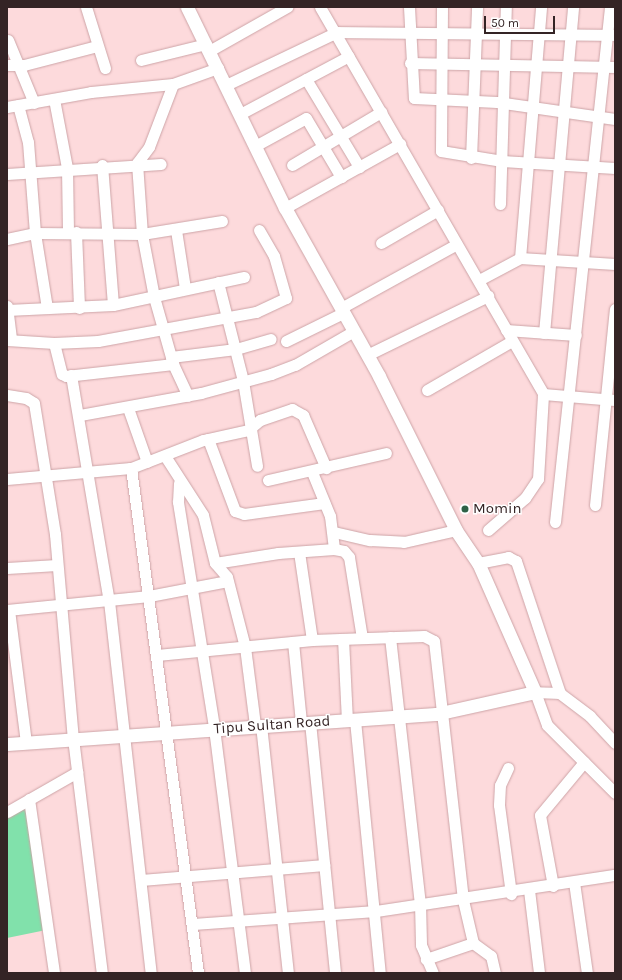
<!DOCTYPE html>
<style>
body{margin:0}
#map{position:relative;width:622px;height:980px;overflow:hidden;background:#fddadc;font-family:Karla,sans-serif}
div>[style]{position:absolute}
.green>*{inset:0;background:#81e1ab}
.roads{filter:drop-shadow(0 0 1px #cda4a7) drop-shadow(0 0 1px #cda4a7)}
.minor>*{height:11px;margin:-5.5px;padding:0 5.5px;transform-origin:5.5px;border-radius:5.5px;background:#fff}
.major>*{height:13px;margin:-6.5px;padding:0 6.5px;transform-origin:6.5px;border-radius:6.5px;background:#fff}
.dots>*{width:11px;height:11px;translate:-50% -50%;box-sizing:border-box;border:2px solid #fff;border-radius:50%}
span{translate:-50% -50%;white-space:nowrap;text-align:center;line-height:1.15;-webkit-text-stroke:3px #fff;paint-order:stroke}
.poi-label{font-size:15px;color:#342425}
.left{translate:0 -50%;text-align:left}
.street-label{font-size:15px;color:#342425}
.frame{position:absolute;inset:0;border:8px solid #342425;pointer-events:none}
.scale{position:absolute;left:484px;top:16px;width:71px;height:18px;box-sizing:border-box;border:2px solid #342425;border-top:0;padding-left:5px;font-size:12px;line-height:14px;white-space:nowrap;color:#342425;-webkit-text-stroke:3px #fff;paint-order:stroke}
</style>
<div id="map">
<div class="green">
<i style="clip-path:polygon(31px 799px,51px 929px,7px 938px,7px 812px)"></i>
</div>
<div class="roads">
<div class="minor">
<i style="left:86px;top:7px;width:64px;rotate:72.7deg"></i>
<i style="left:320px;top:7px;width:447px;rotate:60deg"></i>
<i style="left:543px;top:394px;width:72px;rotate:4.8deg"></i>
<i style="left:409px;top:7px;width:91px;rotate:86.9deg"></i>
<i style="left:414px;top:98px;width:83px;rotate:2.8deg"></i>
<i style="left:497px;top:102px;width:119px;rotate:8.2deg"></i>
<i style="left:442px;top:7px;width:144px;rotate:90.4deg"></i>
<i style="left:441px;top:151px;width:62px;rotate:9.3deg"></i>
<i style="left:502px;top:161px;width:113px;rotate:3.5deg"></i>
<i style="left:8px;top:40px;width:68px;rotate:67.6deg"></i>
<i style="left:209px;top:51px;width:90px;rotate:-29.4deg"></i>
<i style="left:141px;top:60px;width:67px;rotate:-13.8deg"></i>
<i style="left:410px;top:63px;width:205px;rotate:1.1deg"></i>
<i style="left:7px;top:65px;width:17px"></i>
<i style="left:24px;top:65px;width:75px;rotate:-14.6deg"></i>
<i style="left:306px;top:79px;width:103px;rotate:58.9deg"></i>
<i style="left:173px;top:84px;width:67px;rotate:110.9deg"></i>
<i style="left:149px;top:147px;width:20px;rotate:127deg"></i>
<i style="left:137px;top:163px;width:71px;rotate:86deg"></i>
<i style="left:142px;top:234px;width:64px;rotate:79.2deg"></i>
<i style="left:154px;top:297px;width:70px;rotate:74.2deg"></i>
<i style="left:173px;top:364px;width:35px;rotate:65deg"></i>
<i style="left:226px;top:85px;width:123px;rotate:-25.5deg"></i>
<i style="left:337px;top:32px;width:278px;rotate:0.6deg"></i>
<i style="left:54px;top:99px;width:70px;rotate:79.3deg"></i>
<i style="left:67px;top:168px;width:65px;rotate:89.1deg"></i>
<i style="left:18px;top:105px;width:38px;rotate:75deg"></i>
<i style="left:28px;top:142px;width:91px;rotate:85.6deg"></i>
<i style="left:35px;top:233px;width:76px;rotate:80.9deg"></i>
<i style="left:7px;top:107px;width:85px;rotate:-10.1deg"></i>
<i style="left:91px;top:92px;width:82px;rotate:-5.6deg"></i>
<i style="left:173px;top:84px;width:48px;rotate:-19.6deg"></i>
<i style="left:240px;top:114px;width:123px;rotate:-28deg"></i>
<i style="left:255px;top:146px;width:58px;rotate:-28.8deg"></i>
<i style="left:306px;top:118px;width:69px;rotate:59.3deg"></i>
<i style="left:471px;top:158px;width:151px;rotate:-87.7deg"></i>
<i style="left:102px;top:165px;width:140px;rotate:85.5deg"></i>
<i style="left:292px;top:165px;width:104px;rotate:-30.8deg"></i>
<i style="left:7px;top:174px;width:154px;rotate:-3.7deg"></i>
<i style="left:500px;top:204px;width:197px;rotate:-88.3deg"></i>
<i style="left:285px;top:208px;width:132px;rotate:-29.1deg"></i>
<i style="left:176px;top:230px;width:59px;rotate:81.2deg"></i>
<i style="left:76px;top:232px;width:76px;rotate:87.7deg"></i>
<i style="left:7px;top:239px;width:29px;rotate:-12deg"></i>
<i style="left:35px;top:233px;width:107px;rotate:0.5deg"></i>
<i style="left:142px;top:234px;width:81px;rotate:-9.2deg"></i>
<i style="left:381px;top:243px;width:66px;rotate:-30.1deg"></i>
<i style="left:520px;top:258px;width:252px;rotate:-85.2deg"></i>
<i style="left:479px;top:280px;width:47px;rotate:-28.2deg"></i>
<i style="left:520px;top:258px;width:95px;rotate:3.6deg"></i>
<i style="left:218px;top:282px;width:102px;rotate:75.8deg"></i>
<i style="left:243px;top:381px;width:86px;rotate:80.6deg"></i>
<i style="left:7px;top:306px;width:34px;rotate:83deg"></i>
<i style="left:341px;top:308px;width:132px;rotate:-28.9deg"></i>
<i style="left:7px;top:310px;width:106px;rotate:-2.7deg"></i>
<i style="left:113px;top:305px;width:134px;rotate:-12.1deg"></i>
<i style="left:506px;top:330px;width:70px;rotate:4.1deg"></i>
<i style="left:544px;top:333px;width:327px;rotate:-84.9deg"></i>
<i style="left:7px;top:340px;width:47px;rotate:3.7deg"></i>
<i style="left:54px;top:343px;width:32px;rotate:76deg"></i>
<i style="left:62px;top:374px;width:4px;rotate:27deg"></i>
<i style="left:66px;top:376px;width:108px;rotate:-6.4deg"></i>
<i style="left:286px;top:341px;width:64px;rotate:-26.2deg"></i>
<i style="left:54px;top:343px;width:44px;rotate:-2.6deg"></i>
<i style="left:98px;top:341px;width:161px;rotate:-10.4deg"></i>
<i style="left:256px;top:312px;width:33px;rotate:-25deg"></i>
<i style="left:286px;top:298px;width:44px;rotate:-105.9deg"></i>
<i style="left:274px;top:256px;width:30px;rotate:-120deg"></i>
<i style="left:367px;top:355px;width:135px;rotate:-26deg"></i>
<i style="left:171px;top:357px;width:65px;rotate:-7deg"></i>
<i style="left:236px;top:349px;width:36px;rotate:-16deg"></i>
<i style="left:71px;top:375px;width:229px;rotate:80.5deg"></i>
<i style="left:109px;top:601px;width:374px;rotate:83.6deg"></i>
<i style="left:427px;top:390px;width:98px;rotate:-30deg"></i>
<i style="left:7px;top:395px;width:19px;rotate:9deg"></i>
<i style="left:26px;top:398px;width:9px;rotate:32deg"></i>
<i style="left:34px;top:403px;width:133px;rotate:80.9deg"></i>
<i style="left:55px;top:534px;width:205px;rotate:85deg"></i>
<i style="left:73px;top:738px;width:237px;rotate:83deg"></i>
<i style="left:128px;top:408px;width:57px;rotate:70.6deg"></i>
<i style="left:80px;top:415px;width:123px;rotate:-10.3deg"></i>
<i style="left:201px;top:393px;width:73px;rotate:-15.2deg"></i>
<i style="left:271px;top:374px;width:26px;rotate:-21deg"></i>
<i style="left:295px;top:365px;width:68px;rotate:-30deg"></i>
<i style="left:208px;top:439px;width:77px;rotate:69.4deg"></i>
<i style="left:235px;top:511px;width:9px;rotate:18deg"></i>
<i style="left:244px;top:514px;width:81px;rotate:-7.8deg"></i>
<i style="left:165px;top:456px;width:70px;rotate:57.2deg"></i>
<i style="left:203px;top:515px;width:49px;rotate:76deg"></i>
<i style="left:215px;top:563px;width:18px;rotate:49deg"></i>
<i style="left:227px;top:577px;width:72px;rotate:75.6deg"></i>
<i style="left:245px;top:647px;width:79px;rotate:82.7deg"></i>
<i style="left:131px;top:468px;width:509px;rotate:82.44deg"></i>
<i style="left:312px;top:472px;width:48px;rotate:67.8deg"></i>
<i style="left:330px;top:516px;width:33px;rotate:83deg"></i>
<i style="left:7px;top:479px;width:124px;rotate:-5.1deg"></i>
<i style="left:131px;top:468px;width:77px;rotate:-21.3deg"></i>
<i style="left:203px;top:440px;width:46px;rotate:-12.5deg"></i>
<i style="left:248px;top:430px;width:16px;rotate:-40deg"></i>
<i style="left:260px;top:420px;width:34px;rotate:-19deg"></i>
<i style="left:292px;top:409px;width:13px;rotate:29deg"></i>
<i style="left:303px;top:415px;width:58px;rotate:66.5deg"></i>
<i style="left:268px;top:480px;width:121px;rotate:-12.9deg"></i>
<i style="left:179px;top:483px;width:19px;rotate:93deg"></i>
<i style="left:178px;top:502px;width:229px;rotate:80.9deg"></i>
<i style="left:214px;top:728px;width:247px;rotate:82.8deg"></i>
<i style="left:595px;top:505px;width:197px;rotate:-84.2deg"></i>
<i style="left:555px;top:522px;width:518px;rotate:-83.9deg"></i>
<i style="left:488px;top:530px;width:49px;rotate:-40.9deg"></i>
<i style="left:525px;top:498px;width:23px;rotate:-56deg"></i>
<i style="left:538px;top:479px;width:85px;rotate:-86.6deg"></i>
<i style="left:334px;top:532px;width:37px;rotate:13deg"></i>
<i style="left:370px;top:540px;width:34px;rotate:3deg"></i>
<i style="left:404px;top:542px;width:53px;rotate:-13deg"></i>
<i style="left:299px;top:552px;width:89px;rotate:81.6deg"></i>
<i style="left:215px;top:563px;width:64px;rotate:-9deg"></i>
<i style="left:278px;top:553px;width:56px;rotate:-4.1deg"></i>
<i style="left:334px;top:549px;width:10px;rotate:11deg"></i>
<i style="left:344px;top:551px;width:8px;rotate:50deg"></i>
<i style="left:349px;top:557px;width:82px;rotate:80.9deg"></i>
<i style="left:478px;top:563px;width:31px;rotate:-11deg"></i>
<i style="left:508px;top:557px;width:9px;rotate:27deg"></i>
<i style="left:516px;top:561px;width:139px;rotate:71.6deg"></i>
<i style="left:7px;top:568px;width:50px;rotate:-3.4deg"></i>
<i style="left:7px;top:610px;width:143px;rotate:-5.6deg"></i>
<i style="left:149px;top:596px;width:80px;rotate:-10.8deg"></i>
<i style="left:9px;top:610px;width:133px;rotate:82.7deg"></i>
<i style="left:390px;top:637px;width:268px;rotate:83.6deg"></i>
<i style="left:420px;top:903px;width:42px;rotate:88.6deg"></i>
<i style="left:421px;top:945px;width:30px;rotate:67deg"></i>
<i style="left:343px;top:639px;width:81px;rotate:87.2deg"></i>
<i style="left:293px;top:642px;width:80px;rotate:84.3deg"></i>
<i style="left:157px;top:655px;width:156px;rotate:-5.5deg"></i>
<i style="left:312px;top:640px;width:112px;rotate:-2deg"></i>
<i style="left:424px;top:636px;width:11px;rotate:27deg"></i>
<i style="left:434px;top:641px;width:261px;rotate:83.6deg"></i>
<i style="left:463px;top:900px;width:44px;rotate:76.9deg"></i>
<i style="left:473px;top:943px;width:50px;rotate:161.2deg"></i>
<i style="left:355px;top:720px;width:254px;rotate:84.4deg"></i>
<i style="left:310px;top:722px;width:252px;rotate:84.3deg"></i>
<i style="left:261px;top:725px;width:249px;rotate:83.8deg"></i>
<i style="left:615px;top:743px;width:37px;rotate:-133deg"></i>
<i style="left:590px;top:716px;width:38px;rotate:-143deg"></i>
<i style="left:560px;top:693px;width:25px;rotate:-178deg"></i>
<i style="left:535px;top:692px;width:35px;rotate:70deg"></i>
<i style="left:547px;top:725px;width:96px;rotate:45deg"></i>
<i style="left:508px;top:768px;width:19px;rotate:115deg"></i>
<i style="left:500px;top:785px;width:20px;rotate:93deg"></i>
<i style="left:499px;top:805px;width:90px;rotate:82.3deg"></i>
<i style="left:29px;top:799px;width:176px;rotate:81.8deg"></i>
<i style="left:7px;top:812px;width:81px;rotate:-29.7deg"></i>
<i style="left:141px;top:880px;width:184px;rotate:-4.7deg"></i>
<i style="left:574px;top:882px;width:92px;rotate:81.9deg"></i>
<i style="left:553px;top:886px;width:72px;rotate:-100.4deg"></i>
<i style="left:540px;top:815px;width:69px;rotate:-50.3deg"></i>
<i style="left:529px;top:890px;width:84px;rotate:83.1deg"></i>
<i style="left:193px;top:924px;width:183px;rotate:-4.1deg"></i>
<i style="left:376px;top:911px;width:242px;rotate:-8.6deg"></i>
<i style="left:473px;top:943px;width:22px;rotate:36deg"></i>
<i style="left:491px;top:956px;width:17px;rotate:77deg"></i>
</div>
<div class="major">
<i style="left:7px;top:744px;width:430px;rotate:-4deg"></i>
<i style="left:436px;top:714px;width:101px;rotate:-12.5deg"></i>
<i style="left:535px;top:692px;width:141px;rotate:-113.8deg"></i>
<i style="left:478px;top:563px;width:40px;rotate:-124deg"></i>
<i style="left:456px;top:530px;width:172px;rotate:-116.6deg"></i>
<i style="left:379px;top:376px;width:193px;rotate:-119.2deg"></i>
<i style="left:285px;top:208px;width:224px;rotate:-116deg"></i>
</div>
</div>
<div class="dots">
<i style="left:465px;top:509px;background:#2f6247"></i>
</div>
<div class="poi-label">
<span class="left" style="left:473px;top:509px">Momin</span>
</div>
<div class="street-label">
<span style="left:272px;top:725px;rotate:-4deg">Tipu Sultan Road</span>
</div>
<div class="frame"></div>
<div class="scale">50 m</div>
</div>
